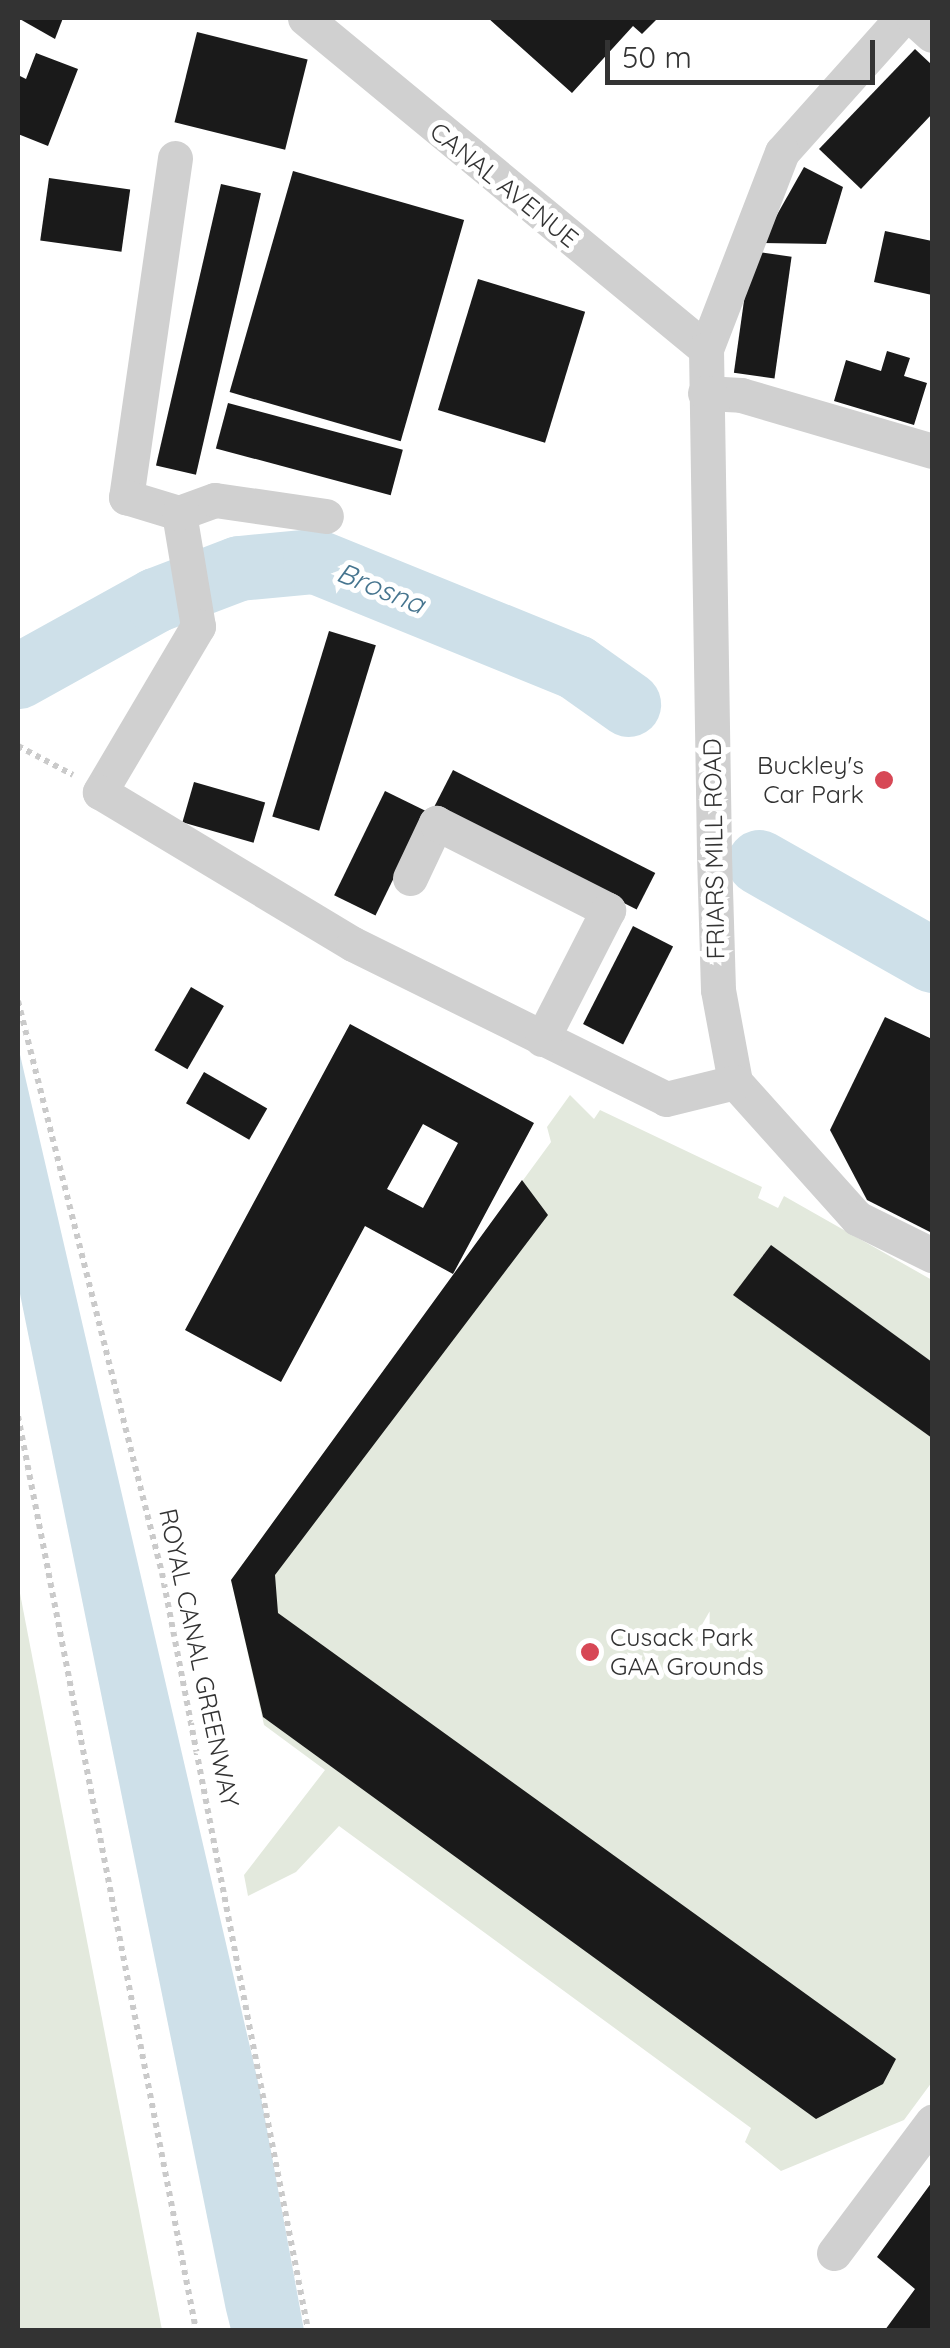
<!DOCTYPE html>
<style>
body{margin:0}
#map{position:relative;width:950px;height:2348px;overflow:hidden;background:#fff;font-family:Quicksand,sans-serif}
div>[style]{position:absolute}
.green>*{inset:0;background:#e3e9dd}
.water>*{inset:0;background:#cee0e9}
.river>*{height:65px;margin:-32.5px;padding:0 32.5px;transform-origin:32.5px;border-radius:32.5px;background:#cee0e9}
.building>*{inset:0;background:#1a1a1a;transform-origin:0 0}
.path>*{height:6px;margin-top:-3px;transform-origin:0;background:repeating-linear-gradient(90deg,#cacaca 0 5px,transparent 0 10px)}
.minor>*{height:35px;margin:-17.5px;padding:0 17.5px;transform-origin:17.5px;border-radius:17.5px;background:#d0d0d0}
.dots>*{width:28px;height:28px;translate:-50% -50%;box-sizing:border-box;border:5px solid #fff;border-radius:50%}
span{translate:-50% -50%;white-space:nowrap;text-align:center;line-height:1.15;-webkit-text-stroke:10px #fff;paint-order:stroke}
.street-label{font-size:25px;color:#333}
.poi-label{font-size:25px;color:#333}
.right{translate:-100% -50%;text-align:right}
.left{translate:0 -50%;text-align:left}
.water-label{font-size:28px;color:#46758f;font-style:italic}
.frame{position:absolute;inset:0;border:20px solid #333;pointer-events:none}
.scale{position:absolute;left:605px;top:40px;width:270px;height:45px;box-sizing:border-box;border:5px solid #333;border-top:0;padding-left:12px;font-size:30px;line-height:35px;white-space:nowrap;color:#333;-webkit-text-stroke:8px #fff;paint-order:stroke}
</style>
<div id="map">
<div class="green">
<i style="clip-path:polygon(570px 1095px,594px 1119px,600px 1110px,762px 1187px,758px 1198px,778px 1208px,784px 1196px,932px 1280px,932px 2082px,904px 2120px,781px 2171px,745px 2142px,751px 2128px,339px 1826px,296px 1872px,248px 1896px,244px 1875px,325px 1770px,264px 1725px,231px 1580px,551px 1142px,547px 1127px)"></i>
<i style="clip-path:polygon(18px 1583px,162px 2330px,18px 2330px)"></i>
</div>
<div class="water">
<i style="clip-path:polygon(18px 1046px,259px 2086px,304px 2330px,231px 2330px,226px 2310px,18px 1284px)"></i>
</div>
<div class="river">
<i style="left:18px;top:676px;width:157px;rotate:-29deg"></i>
<i style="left:155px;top:600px;width:90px;rotate:-20.9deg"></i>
<i style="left:239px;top:568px;width:76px;rotate:-5.3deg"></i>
<i style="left:315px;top:561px;width:282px;rotate:22.1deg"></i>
<i style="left:576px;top:667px;width:64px;rotate:35.4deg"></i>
<i style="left:759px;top:862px;width:199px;rotate:29.5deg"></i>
</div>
<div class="building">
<i style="clip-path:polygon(18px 18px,63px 18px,55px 39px)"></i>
<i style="clip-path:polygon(488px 18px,658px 18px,642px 34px,633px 26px,572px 93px)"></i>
<i style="left:197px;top:32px;width:114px;height:93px;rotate:14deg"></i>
<i style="clip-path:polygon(915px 49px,932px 65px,932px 114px,861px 189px,819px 149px)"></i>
<i style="clip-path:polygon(36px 53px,78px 69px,48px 146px,18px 134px,18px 75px,26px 79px)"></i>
<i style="clip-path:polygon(804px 167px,843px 187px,826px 244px,761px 243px)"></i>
<i style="left:293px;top:171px;width:178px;height:230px;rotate:16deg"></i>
<i style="left:49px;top:178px;width:82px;height:63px;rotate:8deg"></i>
<i style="left:221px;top:184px;width:41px;height:289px;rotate:13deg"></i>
<i style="clip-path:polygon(885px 231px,932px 241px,932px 295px,874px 282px)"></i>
<i style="left:751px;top:251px;width:41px;height:123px;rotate:8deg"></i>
<i style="left:478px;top:279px;width:112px;height:137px;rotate:17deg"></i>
<i style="clip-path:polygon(887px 351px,910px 358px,904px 376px,927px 383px,914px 425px,834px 401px,846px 360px,881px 371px)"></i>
<i style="left:228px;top:403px;width:181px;height:47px;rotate:15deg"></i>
<i style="left:329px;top:631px;width:49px;height:194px;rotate:17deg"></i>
<i style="left:453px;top:770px;width:227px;height:41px;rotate:27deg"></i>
<i style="left:194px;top:782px;width:74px;height:42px;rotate:16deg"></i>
<i style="left:385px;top:791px;width:46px;height:116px;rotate:26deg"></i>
<i style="left:633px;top:926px;width:45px;height:110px;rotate:27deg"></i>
<i style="left:191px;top:987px;width:38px;height:73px;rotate:30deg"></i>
<i style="clip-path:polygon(885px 1017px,932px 1039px,932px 1233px,867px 1200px,830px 1130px)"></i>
<i style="clip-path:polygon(evenodd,350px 1024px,534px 1123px,453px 1274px,365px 1226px,281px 1382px,185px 1330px,350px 1024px,423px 1124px,458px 1143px,423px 1208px,387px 1189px,423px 1124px)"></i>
<i style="left:204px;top:1072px;width:73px;height:36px;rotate:30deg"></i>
<i style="clip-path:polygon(522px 1180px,548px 1215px,275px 1575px,278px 1613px,896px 2059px,883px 2084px,816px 2119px,263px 1717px,231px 1580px)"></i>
<i style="clip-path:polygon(771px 1245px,932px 1362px,932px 1438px,733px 1295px)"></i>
<i style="clip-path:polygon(932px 2182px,932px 2330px,885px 2330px,915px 2289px,877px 2257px)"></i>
</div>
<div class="path">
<i style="left:18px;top:746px;width:62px;rotate:27.8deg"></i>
<i style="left:18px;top:1001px;width:590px;rotate:75.87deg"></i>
<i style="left:162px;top:1573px;width:771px;rotate:79.08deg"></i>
<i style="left:18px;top:1416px;width:931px;rotate:78.98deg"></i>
</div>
<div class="minor">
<i style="left:305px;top:18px;width:520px;rotate:39.54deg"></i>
<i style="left:902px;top:18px;width:180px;rotate:131.8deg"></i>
<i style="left:782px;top:152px;width:211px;rotate:111.1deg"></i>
<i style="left:706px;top:349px;width:506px;rotate:89.09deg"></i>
<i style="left:714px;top:855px;width:135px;rotate:88.3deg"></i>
<i style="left:718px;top:990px;width:94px;rotate:79.5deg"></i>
<i style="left:735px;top:1082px;width:183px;rotate:48.1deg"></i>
<i style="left:857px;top:1218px;width:84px;rotate:26.3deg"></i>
<i style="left:913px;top:18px;width:25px;rotate:42deg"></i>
<i style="left:175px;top:158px;width:343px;rotate:98.2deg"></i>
<i style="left:126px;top:497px;width:55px;rotate:16.8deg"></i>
<i style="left:179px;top:513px;width:115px;rotate:80.5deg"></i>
<i style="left:198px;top:626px;width:193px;rotate:120.6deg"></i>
<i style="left:100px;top:792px;width:295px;rotate:31deg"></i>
<i style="left:353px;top:944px;width:349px;rotate:26.3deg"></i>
<i style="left:666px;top:1099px;width:71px;rotate:-13.8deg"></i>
<i style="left:705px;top:393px;width:36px;rotate:3deg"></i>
<i style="left:741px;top:395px;width:199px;rotate:16.3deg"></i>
<i style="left:179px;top:513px;width:38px;rotate:-20deg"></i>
<i style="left:215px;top:500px;width:112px;rotate:8.2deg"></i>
<i style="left:410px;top:878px;width:61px;rotate:-64.7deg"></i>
<i style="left:436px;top:823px;width:193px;rotate:26.8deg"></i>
<i style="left:608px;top:910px;width:145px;rotate:117.1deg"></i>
<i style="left:834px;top:2253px;width:164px;rotate:-53.2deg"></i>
</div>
<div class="dots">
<i style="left:884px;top:780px;background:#d74856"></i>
<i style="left:590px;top:1652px;background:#d74856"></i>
</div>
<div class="street-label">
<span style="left:504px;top:185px;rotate:39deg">CANAL AVENUE</span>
<span style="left:714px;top:849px;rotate:-91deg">FRIARS MILL ROAD</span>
<span style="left:199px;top:1658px;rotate:78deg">ROYAL CANAL GREENWAY</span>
</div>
<div class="poi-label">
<span class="right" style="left:864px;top:780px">Buckley's<br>Car Park</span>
<span class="left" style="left:610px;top:1652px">Cusack Park<br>GAA Grounds</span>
</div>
<div class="water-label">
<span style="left:381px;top:588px;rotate:22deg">Brosna</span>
</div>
<div class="frame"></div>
<div class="scale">50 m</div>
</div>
